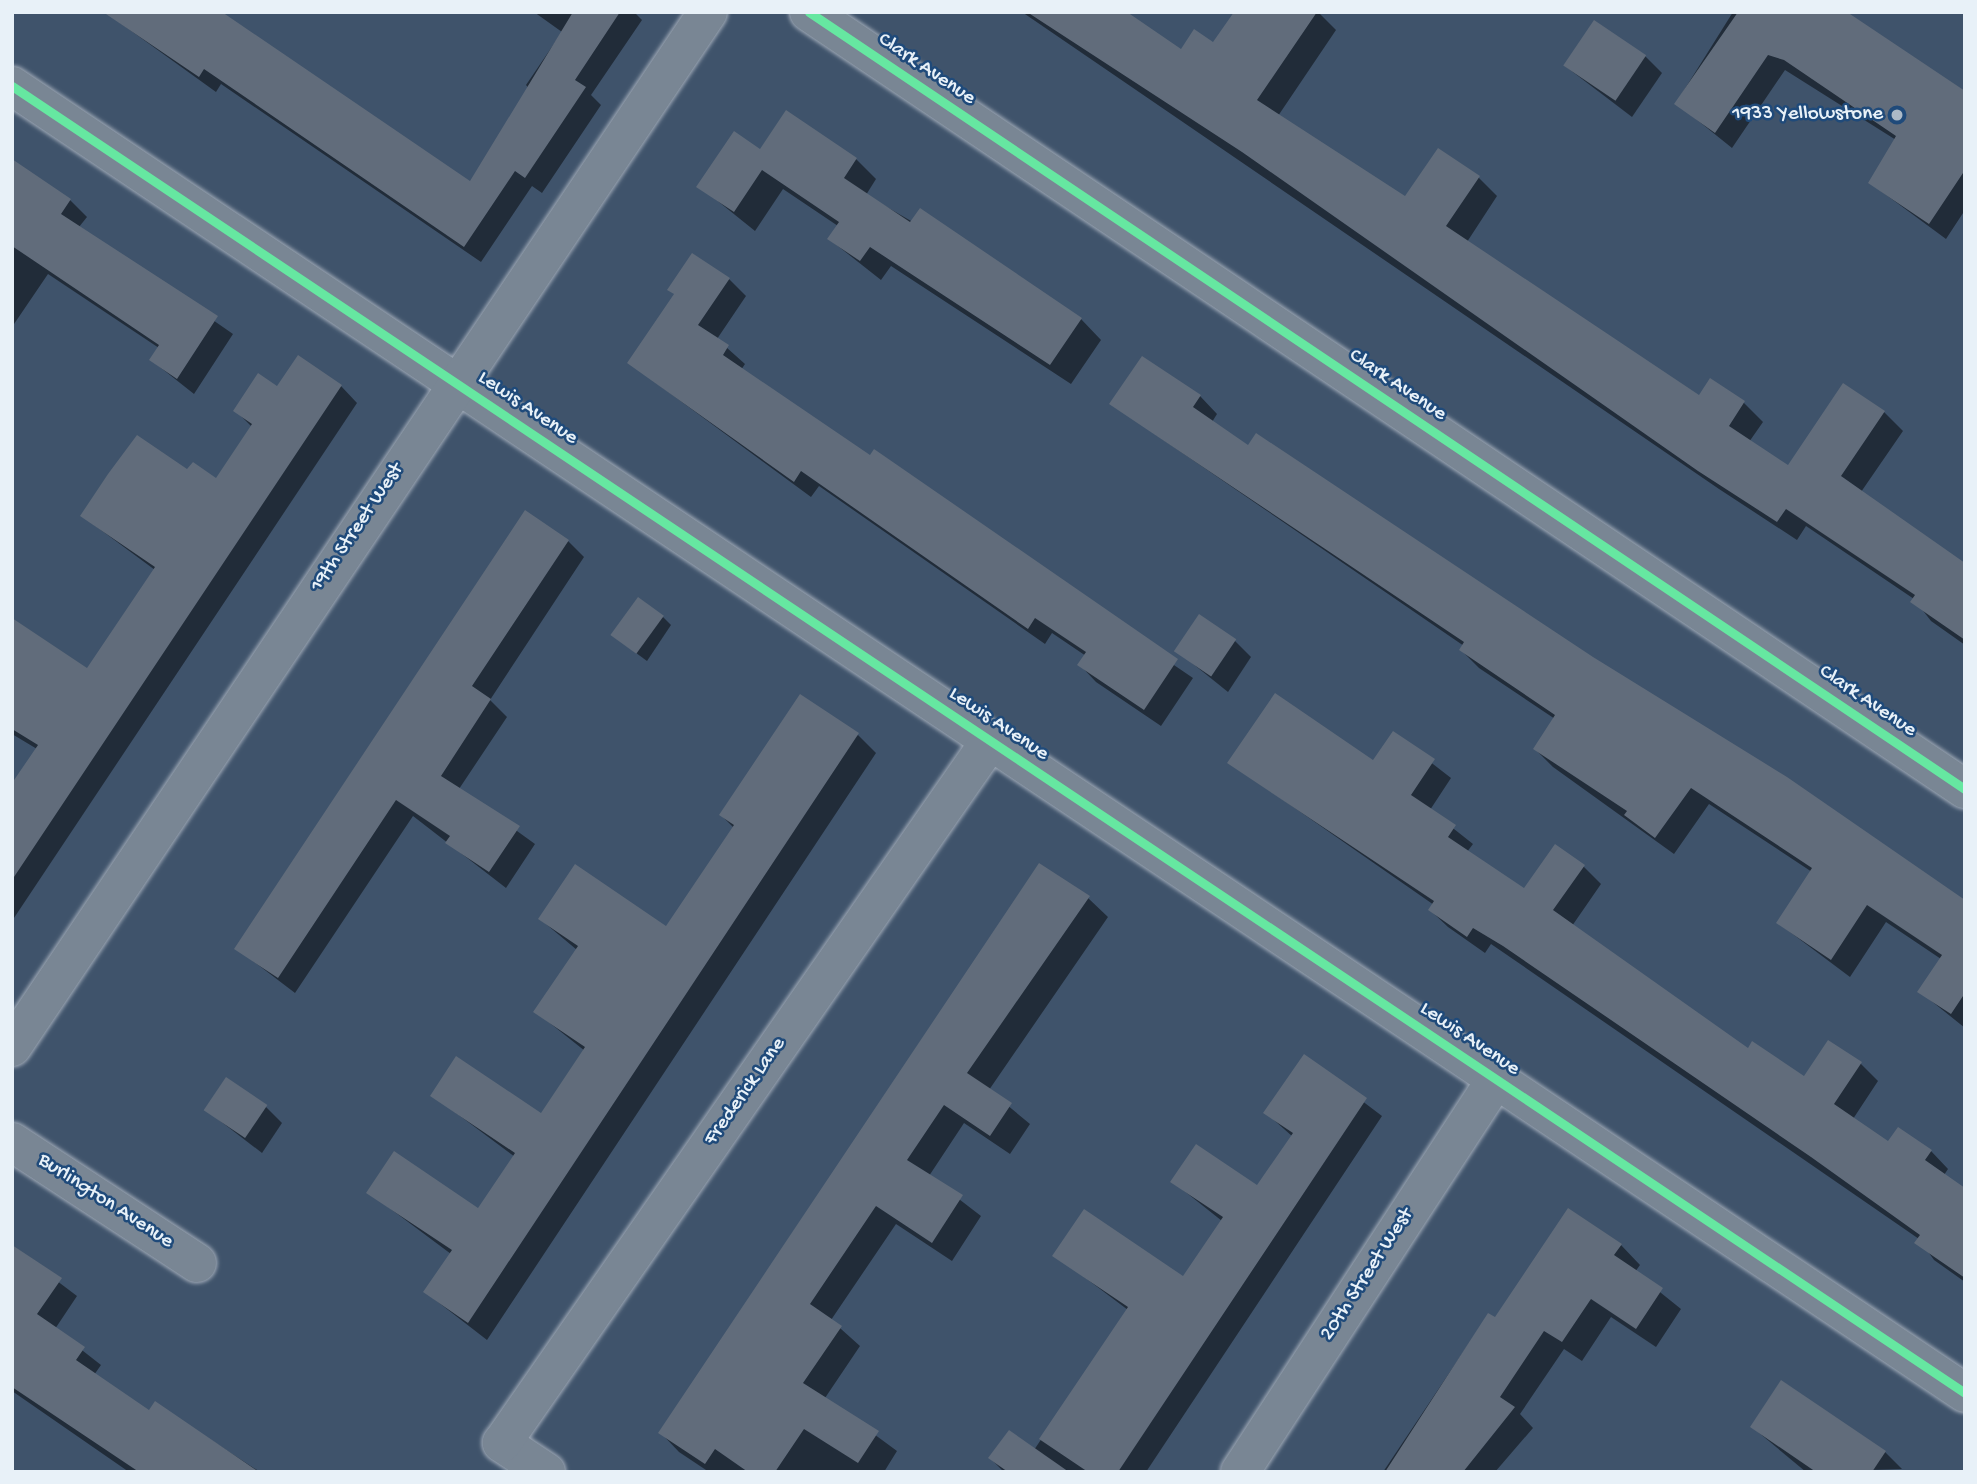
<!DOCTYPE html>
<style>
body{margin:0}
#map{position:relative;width:1977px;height:1484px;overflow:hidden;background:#3f536b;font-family:"Gochi Hand",sans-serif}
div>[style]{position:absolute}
.shadow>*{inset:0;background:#0007}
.building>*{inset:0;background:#616c7b;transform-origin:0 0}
.roads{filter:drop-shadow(0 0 2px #9fa9b6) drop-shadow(0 0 2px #9fa9b6)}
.minor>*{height:38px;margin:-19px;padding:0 19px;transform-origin:19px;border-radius:19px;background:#798694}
.cycleway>*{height:9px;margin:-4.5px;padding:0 4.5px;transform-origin:4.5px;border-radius:4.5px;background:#66e7a1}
.dots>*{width:19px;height:19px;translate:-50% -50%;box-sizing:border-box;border:4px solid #1f4a7a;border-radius:50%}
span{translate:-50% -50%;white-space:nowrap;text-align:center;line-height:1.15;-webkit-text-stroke:5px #1f4a7a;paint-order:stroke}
.street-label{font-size:21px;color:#e8f1f8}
.poi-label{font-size:21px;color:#e8f1f8}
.right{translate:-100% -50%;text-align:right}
.frame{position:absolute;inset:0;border:14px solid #e8f1f8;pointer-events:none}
</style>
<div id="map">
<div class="shadow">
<i style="clip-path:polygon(105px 12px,219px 12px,470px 183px,532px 92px,526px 85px,562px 32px,534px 12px,634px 12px,642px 20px,591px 95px,601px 105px,542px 193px,532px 186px,481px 262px,221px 84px,216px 92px)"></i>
<i style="clip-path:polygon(1022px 12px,1124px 12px,1181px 51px,1213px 45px,1236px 12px,1318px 12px,1336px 30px,1278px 116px,1405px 199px,1478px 177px,1497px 196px,1467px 242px,1699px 397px,1711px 380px,1744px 403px,1763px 422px,1749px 442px,1788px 468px,1884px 412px,1903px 431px,1861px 492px,1965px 564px,1965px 645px,1931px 621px,1914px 599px,1806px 526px,1797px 540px,1719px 489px)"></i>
<i style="clip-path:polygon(1733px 12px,1841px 12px,1965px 95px,1965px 210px,1946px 239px,1870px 183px,1896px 140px,1785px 70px,1732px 148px,1676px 103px)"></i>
<i style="clip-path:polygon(1645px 56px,1662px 73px,1632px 117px,1565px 66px)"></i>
<i style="clip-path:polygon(760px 151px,856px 159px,876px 179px,866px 195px,1081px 319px,1101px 340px,1071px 384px,891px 266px,881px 280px,829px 239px,838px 226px,783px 189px,755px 231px,699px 186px)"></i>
<i style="clip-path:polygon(12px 161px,70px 200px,87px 217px,79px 227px,233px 334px,194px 394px,151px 360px,159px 348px,48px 274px,12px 327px)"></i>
<i style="clip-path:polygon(729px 279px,746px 296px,717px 339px,745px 364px,741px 370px,1193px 678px,1161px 726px,1096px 682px,1080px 665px,1086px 656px,1052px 633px,1045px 644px,819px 486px,811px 497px,629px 363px)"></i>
<i style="clip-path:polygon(341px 386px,357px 403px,12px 921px,12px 787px,37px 749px,12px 734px,12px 620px,88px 671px,155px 570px,82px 516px,188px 472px,216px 481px,252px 427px,235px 410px,278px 388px)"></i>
<i style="clip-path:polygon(1200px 396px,1217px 414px,1212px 422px,1249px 447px,1592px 659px,1965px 902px,1965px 1028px,1919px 991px,1941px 959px,1886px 922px,1850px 977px,1778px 923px,1812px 872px,1709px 804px,1674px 854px,1553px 767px,1535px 749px,1555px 719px,1479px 668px,1461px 650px,1464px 646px,1111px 404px)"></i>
<i style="clip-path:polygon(568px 541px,584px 557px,490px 700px,507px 717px,459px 789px,535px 844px,506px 888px,413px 816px,295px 993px,236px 948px)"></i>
<i style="clip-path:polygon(663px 617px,671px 625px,647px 661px,613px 636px)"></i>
<i style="clip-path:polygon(1234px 640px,1251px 657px,1228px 692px,1177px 651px)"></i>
<i style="clip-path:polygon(1393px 733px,1451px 778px,1430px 810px,1473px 844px,1467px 852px,1524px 890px,1556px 847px,1584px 867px,1601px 884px,1572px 926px,1748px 1050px,1804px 1078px,1860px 1063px,1878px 1081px,1853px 1119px,1889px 1144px,1931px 1151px,1948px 1169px,1944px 1175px,1965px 1190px,1965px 1282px,1934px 1260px,1919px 1239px,1491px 944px,1485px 953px,1448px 927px,1430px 910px,1434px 905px,1230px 763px,1373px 762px)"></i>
<i style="clip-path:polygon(858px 735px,876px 753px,487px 1340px,425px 1292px,451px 1254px,368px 1192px,479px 1210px,515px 1157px,432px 1095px,541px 1116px,585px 1051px,536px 1012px,577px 950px,540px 919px,667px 928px,734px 828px,721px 815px)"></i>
<i style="clip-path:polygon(1088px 898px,1108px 917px,989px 1090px,1030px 1124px,1010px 1154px,964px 1123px,929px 1176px,981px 1216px,952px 1261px,896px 1224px,831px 1320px,860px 1346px,825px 1398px,897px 1451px,884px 1472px,709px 1472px,679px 1452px,660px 1432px)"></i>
<i style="clip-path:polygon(1304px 1057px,1382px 1116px,1146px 1472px,1004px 1472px,990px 1458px,1034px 1450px,1128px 1310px,1055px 1255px,1184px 1278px,1222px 1221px,1173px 1182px,1257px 1187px,1293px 1137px,1266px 1113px)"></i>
<i style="clip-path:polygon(265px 1106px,282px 1123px,262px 1153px,206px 1110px)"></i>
<i style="clip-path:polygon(1621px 1245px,1640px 1265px,1635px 1272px,1681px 1309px,1656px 1347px,1611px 1317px,1582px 1361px,1564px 1349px,1520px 1414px,1533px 1428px,1495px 1472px,1383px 1472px,1488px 1315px,1495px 1320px)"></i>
<i style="clip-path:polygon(12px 1247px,77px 1296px,55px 1329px,101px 1365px,94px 1375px,150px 1412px,156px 1404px,260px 1472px,129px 1472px,12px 1391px)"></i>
<i style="clip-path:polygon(1752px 1427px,1885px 1452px,1902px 1469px,1806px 1472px)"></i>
</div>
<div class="building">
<i style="clip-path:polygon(103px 12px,222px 12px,470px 181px,573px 12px,620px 12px,575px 80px,586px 87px,525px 178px,515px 171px,464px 247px,204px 69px,199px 77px)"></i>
<i style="clip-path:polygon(1027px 12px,1127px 12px,1181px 49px,1194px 29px,1213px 42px,1234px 12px,1317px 12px,1257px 100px,1405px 196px,1438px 148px,1480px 176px,1446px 226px,1699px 395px,1710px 378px,1745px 401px,1729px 426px,1788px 465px,1843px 383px,1885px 411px,1841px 476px,1965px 563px,1965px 640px,1910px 602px,1915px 595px,1786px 509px,1777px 522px,1698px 471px,1242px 152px)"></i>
<i style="clip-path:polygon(1738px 12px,1847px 12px,1965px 91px,1965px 170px,1929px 224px,1868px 183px,1896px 136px,1784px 60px,1768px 55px,1715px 133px,1674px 104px)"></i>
<i style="left:1594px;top:20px;width:63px;height:55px;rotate:34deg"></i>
<i style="clip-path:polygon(786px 110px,857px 158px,844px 178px,910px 222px,920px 208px,1082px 318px,1050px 365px,870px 247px,860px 261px,827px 239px,839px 222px,762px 170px,734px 212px,696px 187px,734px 131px,760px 149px)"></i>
<i style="clip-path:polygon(12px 159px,71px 199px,61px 214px,218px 316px,177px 379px,149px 360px,159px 345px,12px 246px)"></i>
<i style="clip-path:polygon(692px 253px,730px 278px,698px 325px,729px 345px,723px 355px,870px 455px,874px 449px,1178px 659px,1144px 710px,1077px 665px,1086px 652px,1035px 618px,1028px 629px,801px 471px,794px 482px,627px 363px,674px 294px,667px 290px)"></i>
<i style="clip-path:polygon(298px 355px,342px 385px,12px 880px,12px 783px,38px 745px,12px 729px,12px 618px,87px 668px,155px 567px,80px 516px,108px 474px,137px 435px,187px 469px,193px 462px,216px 478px,252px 424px,233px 411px,258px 373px,277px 386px)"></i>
<i style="clip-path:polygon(1142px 356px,1201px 395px,1193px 407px,1248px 445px,1256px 433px,1593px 657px,1787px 777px,1965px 900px,1965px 993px,1951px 1014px,1917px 992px,1942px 955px,1867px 905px,1831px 960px,1776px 923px,1812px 868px,1691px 788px,1655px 838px,1624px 815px,1627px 811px,1533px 749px,1555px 715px,1459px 650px,1464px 642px,1109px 404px)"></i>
<i style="clip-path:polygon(525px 510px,569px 540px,472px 686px,491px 699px,441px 776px,520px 826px,489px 872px,445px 843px,450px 836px,396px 800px,278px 978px,234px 949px)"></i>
<i style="left:638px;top:597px;width:32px;height:47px;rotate:36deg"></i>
<i style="left:1199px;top:614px;width:45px;height:45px;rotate:34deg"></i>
<i style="clip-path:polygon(1275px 693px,1373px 760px,1393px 731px,1435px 759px,1411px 795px,1456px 825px,1448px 837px,1524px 888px,1555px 844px,1585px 865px,1553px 910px,1748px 1048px,1752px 1041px,1804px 1076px,1828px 1040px,1862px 1062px,1834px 1104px,1888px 1141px,1898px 1127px,1932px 1150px,1925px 1160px,1965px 1188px,1965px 1278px,1914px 1243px,1920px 1235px,1811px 1157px,1503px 946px,1473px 928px,1467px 937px,1428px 910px,1434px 901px,1227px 763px)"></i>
<i style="clip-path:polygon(800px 694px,859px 733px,468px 1323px,423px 1292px,452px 1250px,366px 1193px,394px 1151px,478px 1208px,515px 1153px,430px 1096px,456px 1056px,541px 1113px,585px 1047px,533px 1012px,578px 946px,538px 919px,575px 864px,666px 926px,734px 825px,719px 815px)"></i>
<i style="clip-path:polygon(1039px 863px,1090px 896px,967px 1073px,1012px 1103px,990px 1136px,944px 1105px,907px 1160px,963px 1195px,932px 1243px,876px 1206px,810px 1304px,842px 1326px,803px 1383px,879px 1431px,858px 1463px,804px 1429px,775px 1472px,748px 1472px,715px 1449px,705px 1464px,658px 1433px)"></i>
<i style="clip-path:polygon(1304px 1054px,1367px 1098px,1118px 1472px,1088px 1472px,1039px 1439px,1128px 1307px,1052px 1256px,1084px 1209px,1183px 1276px,1223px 1217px,1170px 1182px,1196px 1144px,1257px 1185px,1293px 1133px,1263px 1113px)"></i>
<i style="left:226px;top:1077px;width:50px;height:40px;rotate:34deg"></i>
<i style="clip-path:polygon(1568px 1208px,1622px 1244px,1614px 1255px,1663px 1288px,1636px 1329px,1591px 1299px,1562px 1342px,1544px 1331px,1500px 1397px,1515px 1407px,1463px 1472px,1385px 1472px,1488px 1313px,1495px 1317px)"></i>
<i style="clip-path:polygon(12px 1245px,62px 1278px,37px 1314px,85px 1347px,76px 1360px,149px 1410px,155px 1401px,259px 1472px,139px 1472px,12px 1387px)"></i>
<i style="clip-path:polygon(1781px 1380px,1886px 1451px,1872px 1472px,1816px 1472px,1750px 1427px)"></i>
<i style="clip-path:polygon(1009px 1430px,1069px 1472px,1008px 1472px,988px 1458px)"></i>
</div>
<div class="roads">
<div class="minor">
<i style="left:809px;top:12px;width:1393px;rotate:33.91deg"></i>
<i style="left:12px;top:86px;width:2350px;rotate:33.79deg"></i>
<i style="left:12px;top:1047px;width:1247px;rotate:-56.08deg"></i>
<i style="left:12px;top:1142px;width:221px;rotate:33.2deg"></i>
<i style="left:546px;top:1472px;width:53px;rotate:-146.6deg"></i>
<i style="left:502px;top:1443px;width:855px;rotate:-55.19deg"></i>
<i style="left:1240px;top:1472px;width:469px;rotate:-56.9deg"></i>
</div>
</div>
<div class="cycleway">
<i style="left:809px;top:12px;width:1393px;rotate:33.91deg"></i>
<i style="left:12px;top:86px;width:2350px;rotate:33.79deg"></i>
</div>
<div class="dots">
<i style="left:1897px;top:115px;background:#adbac7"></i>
</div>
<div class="street-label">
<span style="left:926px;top:70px;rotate:34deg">Clark Avenue</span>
<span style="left:1397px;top:386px;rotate:34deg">Clark Avenue</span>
<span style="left:527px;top:409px;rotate:34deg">Lewis Avenue</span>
<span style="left:358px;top:528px;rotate:-56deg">19th Street West</span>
<span style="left:1867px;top:702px;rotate:34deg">Clark Avenue</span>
<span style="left:998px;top:725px;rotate:34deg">Lewis Avenue</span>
<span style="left:1469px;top:1040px;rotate:34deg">Lewis Avenue</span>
<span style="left:746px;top:1092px;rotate:-55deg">Frederick Lane</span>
<span style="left:105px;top:1202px;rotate:33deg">Burlington Avenue</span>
<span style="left:1368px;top:1275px;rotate:-57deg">20th Street West</span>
</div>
<div class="poi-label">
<span class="right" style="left:1883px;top:115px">1933 Yellowstone</span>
</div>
<div class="frame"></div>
</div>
